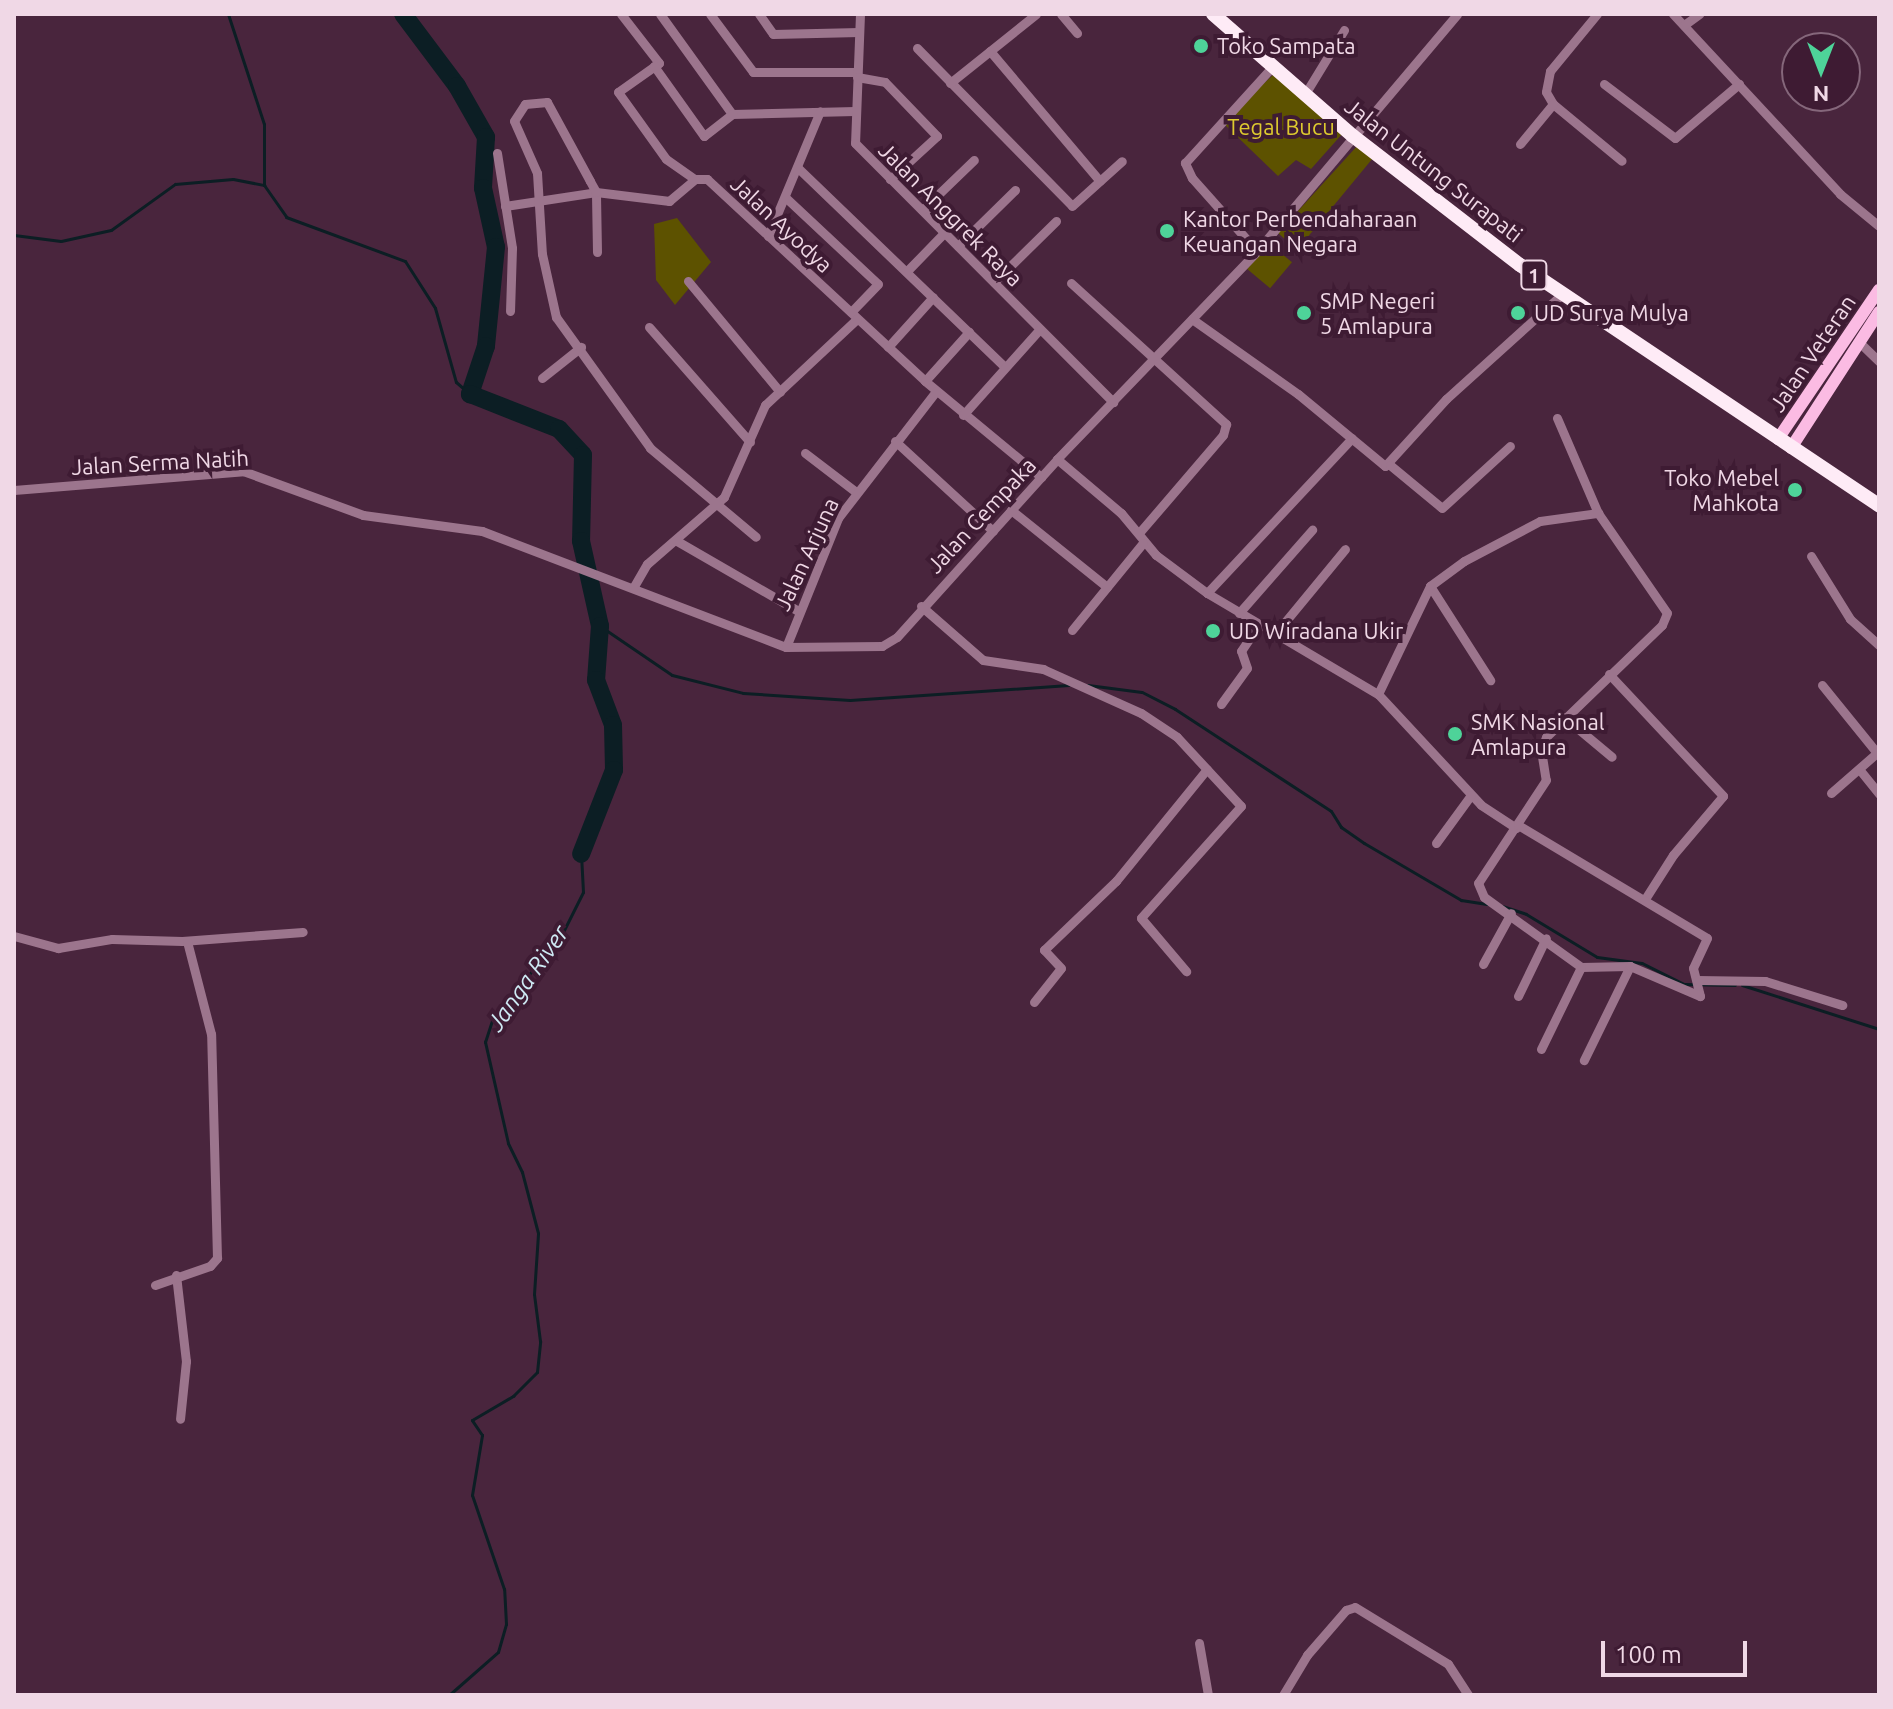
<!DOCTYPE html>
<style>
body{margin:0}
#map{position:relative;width:1893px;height:1709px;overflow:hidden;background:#49253d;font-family:Ubuntu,sans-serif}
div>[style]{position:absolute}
.green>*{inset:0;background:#5d5200;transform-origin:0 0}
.stream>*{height:3px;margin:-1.5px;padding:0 1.5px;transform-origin:1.5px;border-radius:1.5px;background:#0c1e24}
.river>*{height:18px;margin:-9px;padding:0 9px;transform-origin:9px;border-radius:9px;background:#0c1e24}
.minor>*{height:9px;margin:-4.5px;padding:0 4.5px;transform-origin:4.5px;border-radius:4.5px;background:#9c758d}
.major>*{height:12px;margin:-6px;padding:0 6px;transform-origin:6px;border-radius:6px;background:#fbbbe3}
.highway>*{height:14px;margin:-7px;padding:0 7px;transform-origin:7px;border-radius:7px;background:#feebf6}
.dots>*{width:22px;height:22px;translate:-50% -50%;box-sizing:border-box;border:4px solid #3e1b33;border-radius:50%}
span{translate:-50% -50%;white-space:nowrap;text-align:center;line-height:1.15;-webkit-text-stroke:8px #3e1b33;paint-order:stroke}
.shield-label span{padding:2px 6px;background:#3e1b33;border:2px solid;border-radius:6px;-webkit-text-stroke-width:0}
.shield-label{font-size:20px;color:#f0d8e6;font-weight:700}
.poi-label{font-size:22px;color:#f0d8e6}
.left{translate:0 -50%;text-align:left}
.right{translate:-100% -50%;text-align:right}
.park-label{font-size:22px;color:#deca2f}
.street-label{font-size:22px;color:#f0d8e6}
.water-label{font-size:24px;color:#ceeaf4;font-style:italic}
.frame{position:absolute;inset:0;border:16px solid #f0d8e6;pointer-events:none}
.north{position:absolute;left:1781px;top:32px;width:80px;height:80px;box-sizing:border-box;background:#3e1b33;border:2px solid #85677b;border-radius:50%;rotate:180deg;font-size:22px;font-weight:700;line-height:32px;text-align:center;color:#f0d8e6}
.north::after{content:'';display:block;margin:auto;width:28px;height:36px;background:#4ed399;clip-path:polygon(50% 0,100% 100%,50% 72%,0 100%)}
.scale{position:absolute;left:1601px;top:1641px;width:146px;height:36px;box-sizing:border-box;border:4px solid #f0d8e6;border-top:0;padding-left:10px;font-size:24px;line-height:28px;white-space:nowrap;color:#f0d8e6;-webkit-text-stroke:6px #3e1b33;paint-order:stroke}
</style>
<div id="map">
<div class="green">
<i style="clip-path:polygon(1273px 75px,1343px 133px,1311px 169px,1296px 160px,1278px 176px,1222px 122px)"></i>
<i style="clip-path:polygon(1358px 145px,1373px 158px,1297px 250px,1278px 233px)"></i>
<i style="clip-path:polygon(677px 218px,711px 262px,675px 305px,656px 280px,654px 224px)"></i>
<i style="left:1269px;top:243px;width:30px;height:34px;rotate:40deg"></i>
</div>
<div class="stream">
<i style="left:228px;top:14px;width:116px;rotate:71.9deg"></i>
<i style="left:264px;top:124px;width:61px;rotate:90deg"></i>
<i style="left:14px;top:235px;width:47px;rotate:7.3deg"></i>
<i style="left:61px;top:241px;width:51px;rotate:-12.4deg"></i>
<i style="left:111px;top:230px;width:79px;rotate:-35.7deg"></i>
<i style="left:175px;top:184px;width:58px;rotate:-4.9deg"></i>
<i style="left:233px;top:179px;width:32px;rotate:11deg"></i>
<i style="left:264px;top:185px;width:39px;rotate:55deg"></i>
<i style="left:286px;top:217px;width:127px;rotate:20.3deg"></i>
<i style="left:405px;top:261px;width:56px;rotate:57.4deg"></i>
<i style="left:435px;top:308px;width:77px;rotate:74.2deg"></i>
<i style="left:456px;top:382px;width:18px;rotate:41deg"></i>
<i style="left:600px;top:626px;width:87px;rotate:34.2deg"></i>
<i style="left:672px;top:675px;width:73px;rotate:14.2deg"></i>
<i style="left:743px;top:693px;width:107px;rotate:3.7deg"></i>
<i style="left:850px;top:700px;width:219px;rotate:-3.9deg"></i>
<i style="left:1088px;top:685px;width:54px;rotate:7.4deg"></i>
<i style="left:1142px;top:692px;width:37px;rotate:27deg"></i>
<i style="left:1175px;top:709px;width:186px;rotate:33.2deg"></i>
<i style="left:1331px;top:811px;width:19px;rotate:58deg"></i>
<i style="left:1341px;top:827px;width:28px;rotate:35deg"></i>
<i style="left:1364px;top:843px;width:113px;rotate:30.4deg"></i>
<i style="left:1461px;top:900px;width:26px;rotate:9deg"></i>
<i style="left:1502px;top:906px;width:25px;rotate:18deg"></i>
<i style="left:1526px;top:914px;width:83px;rotate:31.2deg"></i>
<i style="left:1597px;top:957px;width:45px;rotate:7.6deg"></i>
<i style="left:1642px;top:963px;width:47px;rotate:26.6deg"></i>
<i style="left:1684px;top:984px;width:51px;rotate:1.1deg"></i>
<i style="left:1742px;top:985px;width:144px;rotate:17.8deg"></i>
<i style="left:449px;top:1695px;width:65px;rotate:-41.3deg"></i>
<i style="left:498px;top:1652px;width:29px;rotate:-74deg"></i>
<i style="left:506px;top:1624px;width:35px;rotate:-93deg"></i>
<i style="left:504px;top:1589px;width:99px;rotate:-108.8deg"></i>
<i style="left:472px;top:1495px;width:61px;rotate:-80.5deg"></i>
<i style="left:482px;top:1435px;width:18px;rotate:-124deg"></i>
<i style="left:472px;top:1420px;width:48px;rotate:-30.3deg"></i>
<i style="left:513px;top:1396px;width:34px;rotate:-45deg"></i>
<i style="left:537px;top:1372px;width:31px;rotate:-84deg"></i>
<i style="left:540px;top:1341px;width:47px;rotate:-97.3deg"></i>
<i style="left:534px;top:1294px;width:61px;rotate:-86.2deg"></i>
<i style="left:538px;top:1233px;width:63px;rotate:-104.7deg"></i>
<i style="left:522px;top:1172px;width:32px;rotate:-116deg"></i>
<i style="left:508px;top:1143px;width:104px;rotate:-102.8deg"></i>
<i style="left:485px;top:1042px;width:23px;rotate:-72deg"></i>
<i style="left:492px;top:1020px;width:111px;rotate:-50.9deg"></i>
<i style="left:562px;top:934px;width:47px;rotate:-63.4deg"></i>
<i style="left:583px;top:892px;width:38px;rotate:-93deg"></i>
</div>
<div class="river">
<i style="left:403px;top:14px;width:90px;rotate:53.1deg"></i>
<i style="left:457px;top:86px;width:59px;rotate:60.4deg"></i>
<i style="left:486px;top:137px;width:51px;rotate:93.4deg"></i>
<i style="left:483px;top:188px;width:60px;rotate:77.6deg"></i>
<i style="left:496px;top:247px;width:100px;rotate:95.8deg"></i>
<i style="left:486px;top:346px;width:51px;rotate:108.4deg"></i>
<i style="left:470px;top:394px;width:96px;rotate:21.5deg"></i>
<i style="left:559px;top:429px;width:35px;rotate:47deg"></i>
<i style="left:583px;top:455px;width:86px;rotate:91.3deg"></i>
<i style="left:581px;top:541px;width:87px;rotate:77.4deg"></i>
<i style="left:600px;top:626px;width:54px;rotate:94.2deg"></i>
<i style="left:596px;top:680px;width:48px;rotate:69.3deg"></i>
<i style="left:613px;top:725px;width:45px;rotate:88.7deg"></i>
<i style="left:614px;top:770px;width:90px;rotate:111.4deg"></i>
</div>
<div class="minor">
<i style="left:621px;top:14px;width:62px;rotate:52.2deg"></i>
<i style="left:659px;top:63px;width:50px;rotate:144.7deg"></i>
<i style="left:618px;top:92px;width:82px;rotate:54.4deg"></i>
<i style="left:666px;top:159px;width:35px;rotate:35deg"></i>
<i style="left:695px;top:179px;width:12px"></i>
<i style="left:707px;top:179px;width:297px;rotate:42.8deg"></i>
<i style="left:925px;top:381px;width:151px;rotate:39.6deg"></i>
<i style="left:660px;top:14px;width:123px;rotate:54.2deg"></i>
<i style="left:732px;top:114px;width:123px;rotate:-1.4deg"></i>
<i style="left:710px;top:14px;width:72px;rotate:53.4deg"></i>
<i style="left:753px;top:72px;width:104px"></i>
<i style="left:759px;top:14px;width:24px;rotate:55deg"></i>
<i style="left:773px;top:34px;width:86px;rotate:-1.3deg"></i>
<i style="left:860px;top:14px;width:129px;rotate:92.2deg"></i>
<i style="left:855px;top:143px;width:366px;rotate:45.1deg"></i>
<i style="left:1061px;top:14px;width:25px;rotate:50deg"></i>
<i style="left:1597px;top:14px;width:74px;rotate:129.5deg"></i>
<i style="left:1550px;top:71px;width:21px;rotate:101deg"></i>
<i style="left:1546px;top:92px;width:14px;rotate:60deg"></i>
<i style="left:1553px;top:104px;width:89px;rotate:39.6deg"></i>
<i style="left:1673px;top:14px;width:246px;rotate:47.1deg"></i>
<i style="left:1840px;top:194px;width:50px;rotate:39.4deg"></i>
<i style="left:1684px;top:25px;width:19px;rotate:-36deg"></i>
<i style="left:917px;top:48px;width:221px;rotate:45.5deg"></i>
<i style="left:1072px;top:206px;width:67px;rotate:-42deg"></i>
<i style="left:990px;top:51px;width:170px;rotate:49.8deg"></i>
<i style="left:654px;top:66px;width:86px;rotate:54.5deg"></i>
<i style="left:704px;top:136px;width:36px;rotate:-38deg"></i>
<i style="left:857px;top:77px;width:28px;rotate:10deg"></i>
<i style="left:885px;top:82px;width:75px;rotate:46.1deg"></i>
<i style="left:937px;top:136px;width:64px;rotate:137.5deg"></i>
<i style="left:950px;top:83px;width:110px;rotate:-38.7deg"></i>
<i style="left:1604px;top:84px;width:89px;rotate:37.3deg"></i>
<i style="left:1675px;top:138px;width:84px;rotate:-40.2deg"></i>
<i style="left:1305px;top:94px;width:75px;rotate:-58.6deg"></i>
<i style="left:1520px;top:144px;width:52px;rotate:-50.5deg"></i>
<i style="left:497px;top:153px;width:96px;rotate:81deg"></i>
<i style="left:512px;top:248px;width:63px;rotate:91.8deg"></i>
<i style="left:798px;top:168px;width:287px;rotate:43.9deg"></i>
<i style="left:785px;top:197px;width:127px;rotate:43.1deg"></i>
<i style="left:878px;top:284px;width:39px;rotate:134deg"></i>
<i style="left:505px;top:206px;width:92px;rotate:-8.7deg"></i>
<i style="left:596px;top:192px;width:74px;rotate:7deg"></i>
<i style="left:669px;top:201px;width:34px;rotate:-40deg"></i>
<i style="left:922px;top:210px;width:72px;rotate:-43.9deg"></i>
<i style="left:768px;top:236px;width:135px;rotate:-67.4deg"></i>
<i style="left:958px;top:246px;width:80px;rotate:-44.5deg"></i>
<i style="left:1257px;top:251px;width:98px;rotate:-131.7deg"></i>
<i style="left:1192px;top:178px;width:17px;rotate:-115deg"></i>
<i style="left:1185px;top:163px;width:131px;rotate:-47.8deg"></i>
<i style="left:597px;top:252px;width:60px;rotate:-91deg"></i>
<i style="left:596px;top:192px;width:13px;rotate:-119deg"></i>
<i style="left:590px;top:181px;width:90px;rotate:-118.6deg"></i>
<i style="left:547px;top:102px;width:22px;rotate:175deg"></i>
<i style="left:525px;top:104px;width:20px;rotate:123deg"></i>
<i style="left:514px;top:121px;width:57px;rotate:66.1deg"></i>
<i style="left:537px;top:173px;width:81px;rotate:86.5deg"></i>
<i style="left:542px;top:254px;width:65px;rotate:77.5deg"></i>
<i style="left:556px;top:317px;width:161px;rotate:54.3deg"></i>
<i style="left:650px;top:448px;width:138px;rotate:40deg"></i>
<i style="left:908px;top:270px;width:53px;rotate:-45.8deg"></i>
<i style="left:688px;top:281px;width:144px;rotate:50.3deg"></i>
<i style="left:994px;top:282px;width:87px;rotate:-44.5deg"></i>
<i style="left:1071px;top:283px;width:210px;rotate:42.3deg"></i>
<i style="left:1226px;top:424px;width:11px;rotate:105deg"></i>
<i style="left:1223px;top:435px;width:129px;rotate:130.6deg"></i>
<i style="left:1192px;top:319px;width:130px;rotate:35.3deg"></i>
<i style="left:1298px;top:394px;width:113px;rotate:39.6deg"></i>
<i style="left:1385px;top:466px;width:91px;rotate:-47.7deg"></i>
<i style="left:1446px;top:399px;width:155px;rotate:-42.1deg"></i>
<i style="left:649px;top:327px;width:153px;rotate:48.7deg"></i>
<i style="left:1859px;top:342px;width:28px;rotate:44deg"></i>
<i style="left:888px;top:347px;width:67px;rotate:-48deg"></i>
<i style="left:542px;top:378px;width:50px;rotate:-38.5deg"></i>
<i style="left:925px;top:381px;width:66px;rotate:-48.1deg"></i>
<i style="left:963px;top:415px;width:115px;rotate:-48.2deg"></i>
<i style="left:1557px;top:418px;width:103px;rotate:66.7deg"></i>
<i style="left:1598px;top:513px;width:121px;rotate:55.4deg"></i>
<i style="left:1667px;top:613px;width:13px;rotate:113deg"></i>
<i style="left:1662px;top:625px;width:161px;rotate:136deg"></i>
<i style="left:1546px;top:737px;width:14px;rotate:111deg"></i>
<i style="left:1541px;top:750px;width:30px;rotate:81deg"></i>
<i style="left:1546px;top:780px;width:123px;rotate:123.4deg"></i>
<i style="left:1478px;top:883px;width:15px;rotate:67deg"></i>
<i style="left:1484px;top:897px;width:120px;rotate:35.8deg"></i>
<i style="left:1581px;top:967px;width:49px;rotate:-1.2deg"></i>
<i style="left:1630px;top:966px;width:105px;rotate:116.1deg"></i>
<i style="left:895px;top:441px;width:133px;rotate:42.6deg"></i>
<i style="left:805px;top:453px;width:64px;rotate:37.4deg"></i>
<i style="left:1057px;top:459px;width:84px;rotate:40.2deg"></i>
<i style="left:1121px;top:513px;width:55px;rotate:50.2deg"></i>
<i style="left:1156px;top:555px;width:64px;rotate:36.7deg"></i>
<i style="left:1207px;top:593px;width:199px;rotate:30.6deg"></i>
<i style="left:1378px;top:694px;width:151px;rotate:47.1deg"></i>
<i style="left:1481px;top:805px;width:42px;rotate:33.3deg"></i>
<i style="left:1390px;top:465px;width:67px;rotate:39.6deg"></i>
<i style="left:1442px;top:508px;width:92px;rotate:-42.4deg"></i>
<i style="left:14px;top:490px;width:230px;rotate:-4.7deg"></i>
<i style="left:243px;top:471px;width:128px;rotate:20.1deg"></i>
<i style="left:363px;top:515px;width:120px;rotate:7.7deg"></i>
<i style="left:482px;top:531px;width:325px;rotate:20.9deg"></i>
<i style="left:786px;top:647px;width:96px;rotate:-0.6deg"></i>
<i style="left:882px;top:646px;width:17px;rotate:-31deg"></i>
<i style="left:897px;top:637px;width:239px;rotate:-48deg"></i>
<i style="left:1057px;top:459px;width:289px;rotate:-46.1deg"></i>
<i style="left:1257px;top:251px;width:310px;rotate:-49.8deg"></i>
<i style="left:1011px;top:510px;width:123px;rotate:38.7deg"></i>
<i style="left:677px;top:541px;width:140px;rotate:30deg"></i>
<i style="left:1811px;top:556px;width:74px;rotate:58.2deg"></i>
<i style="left:1850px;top:619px;width:39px;rotate:42deg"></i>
<i style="left:1430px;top:586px;width:112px;rotate:57.4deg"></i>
<i style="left:633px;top:588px;width:28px;rotate:-60deg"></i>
<i style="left:647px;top:564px;width:102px;rotate:-41deg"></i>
<i style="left:724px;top:497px;width:101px;rotate:-66deg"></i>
<i style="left:765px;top:405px;width:126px;rotate:-43.1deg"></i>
<i style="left:1207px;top:593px;width:212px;rotate:-46.9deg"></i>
<i style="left:921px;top:606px;width:82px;rotate:41.1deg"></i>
<i style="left:983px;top:660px;width:61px;rotate:8.5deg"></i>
<i style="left:1043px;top:669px;width:107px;rotate:24.2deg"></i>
<i style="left:1141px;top:713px;width:43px;rotate:33.7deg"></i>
<i style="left:1177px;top:737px;width:94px;rotate:47.2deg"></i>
<i style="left:1241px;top:806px;width:150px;rotate:131.8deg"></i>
<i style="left:1141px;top:918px;width:70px;rotate:49.7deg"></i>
<i style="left:1239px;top:613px;width:111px;rotate:-48.7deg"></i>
<i style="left:1072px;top:630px;width:112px;rotate:-50.8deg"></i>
<i style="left:1275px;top:634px;width:110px;rotate:-50.5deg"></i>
<i style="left:786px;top:647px;width:139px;rotate:-68deg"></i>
<i style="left:838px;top:518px;width:160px;rotate:-52.3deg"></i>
<i style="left:1609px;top:674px;width:167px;rotate:46.9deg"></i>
<i style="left:1723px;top:796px;width:77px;rotate:130.3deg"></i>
<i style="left:1673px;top:855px;width:52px;rotate:122.5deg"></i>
<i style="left:1822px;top:685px;width:87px;rotate:51deg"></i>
<i style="left:1378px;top:694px;width:120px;rotate:-64.3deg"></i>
<i style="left:1430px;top:586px;width:42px;rotate:-36.3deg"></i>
<i style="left:1464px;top:561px;width:86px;rotate:-27.8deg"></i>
<i style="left:1540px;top:521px;width:59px;rotate:-7.9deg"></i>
<i style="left:1221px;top:704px;width:44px;rotate:-54.2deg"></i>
<i style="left:1247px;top:668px;width:18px;rotate:-109deg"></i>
<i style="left:1241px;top:651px;width:32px;rotate:-56deg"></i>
<i style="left:1564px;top:717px;width:62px;rotate:39.8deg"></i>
<i style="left:1859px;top:769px;width:32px;rotate:51deg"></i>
<i style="left:1831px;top:793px;width:64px;rotate:-41.2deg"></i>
<i style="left:1518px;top:825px;width:220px;rotate:30.9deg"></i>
<i style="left:1707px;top:938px;width:33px;rotate:115deg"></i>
<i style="left:1693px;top:968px;width:29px;rotate:76deg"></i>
<i style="left:1700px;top:996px;width:76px;rotate:-156.8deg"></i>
<i style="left:1436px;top:843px;width:59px;rotate:-53.9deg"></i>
<i style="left:14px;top:936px;width:46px;rotate:15.3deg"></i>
<i style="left:58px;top:948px;width:55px;rotate:-9.5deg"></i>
<i style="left:112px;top:939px;width:70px;rotate:1.6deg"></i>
<i style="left:182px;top:941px;width:121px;rotate:-4.3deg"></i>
<i style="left:1483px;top:964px;width:58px;rotate:-61.2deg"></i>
<i style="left:1697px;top:980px;width:68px;rotate:0.8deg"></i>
<i style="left:1765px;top:981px;width:81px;rotate:17.3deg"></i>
<i style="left:1518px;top:996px;width:64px;rotate:-64.2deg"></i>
<i style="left:1034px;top:1002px;width:43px;rotate:-51.5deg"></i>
<i style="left:1061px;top:968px;width:25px;rotate:-133deg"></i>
<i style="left:1044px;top:950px;width:100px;rotate:-43.8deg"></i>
<i style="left:1116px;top:881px;width:144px;rotate:-50.9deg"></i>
<i style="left:1541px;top:1049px;width:91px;rotate:-64deg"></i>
<i style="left:176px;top:1275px;width:87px;rotate:83.4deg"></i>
<i style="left:186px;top:1361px;width:58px;rotate:95.9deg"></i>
<i style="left:155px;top:1285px;width:58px;rotate:-19.1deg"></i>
<i style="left:210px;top:1266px;width:11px;rotate:-49deg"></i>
<i style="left:217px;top:1258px;width:224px;rotate:-91.5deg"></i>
<i style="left:211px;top:1034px;width:96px;rotate:-104.5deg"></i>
<i style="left:1199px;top:1643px;width:53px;rotate:80.2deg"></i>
<i style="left:1283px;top:1695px;width:47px;rotate:-59deg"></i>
<i style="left:1307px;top:1655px;width:60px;rotate:-49.1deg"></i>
<i style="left:1346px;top:1610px;width:9px;rotate:-18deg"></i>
<i style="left:1355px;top:1607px;width:109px;rotate:31.5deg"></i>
<i style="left:1448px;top:1664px;width:37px;rotate:57deg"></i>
</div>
<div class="major">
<i style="left:1778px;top:439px;width:180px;rotate:-55.9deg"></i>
<i style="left:1791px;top:448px;width:162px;rotate:-57.1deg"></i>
</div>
<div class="highway">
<i style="left:1213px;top:14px;width:186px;rotate:41.1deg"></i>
<i style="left:1353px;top:136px;width:211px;rotate:37.7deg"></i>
<i style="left:1520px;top:265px;width:432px;rotate:33.8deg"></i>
</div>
<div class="dots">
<i style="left:1201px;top:46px;background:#4ed399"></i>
<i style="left:1167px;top:231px;background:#4ed399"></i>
<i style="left:1304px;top:313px;background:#4ed399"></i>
<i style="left:1518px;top:313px;background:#4ed399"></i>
<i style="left:1795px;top:490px;background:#4ed399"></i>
<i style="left:1213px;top:631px;background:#4ed399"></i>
<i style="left:1455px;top:734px;background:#4ed399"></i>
</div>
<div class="shield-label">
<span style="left:1534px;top:275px">1</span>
</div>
<div class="poi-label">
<span class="left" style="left:1217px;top:46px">Toko Sampata</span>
<span class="left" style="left:1183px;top:231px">Kantor Perbendaharaan<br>Keuangan Negara</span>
<span class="left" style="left:1320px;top:313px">SMP Negeri<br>5 Amlapura</span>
<span class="left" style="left:1534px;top:313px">UD Surya Mulya</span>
<span class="right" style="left:1779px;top:490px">Toko Mebel<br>Mahkota</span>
<span class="left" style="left:1229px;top:631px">UD Wiradana Ukir</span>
<span class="left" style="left:1471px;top:734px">SMK Nasional<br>Amlapura</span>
</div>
<div class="park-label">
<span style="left:1281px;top:127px">Tegal Bucu</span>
</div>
<div class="street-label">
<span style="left:1434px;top:170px;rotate:38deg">Jalan Untung Surapati</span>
<span style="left:951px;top:214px;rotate:45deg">Jalan Anggrek Raya</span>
<span style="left:782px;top:224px;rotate:43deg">Jalan Ayodya</span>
<span style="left:1812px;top:353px;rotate:-56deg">Jalan Veteran</span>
<span style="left:160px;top:462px;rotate:-3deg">Jalan Serma Natih</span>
<span style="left:981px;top:515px;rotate:-47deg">Jalan Cempaka</span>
<span style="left:806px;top:554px;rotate:-65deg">Jalan Arjuna</span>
</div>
<div class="water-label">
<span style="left:528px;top:978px;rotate:-55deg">Janga River</span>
</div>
<div class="frame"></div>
<div class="north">N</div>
<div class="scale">100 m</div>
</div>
